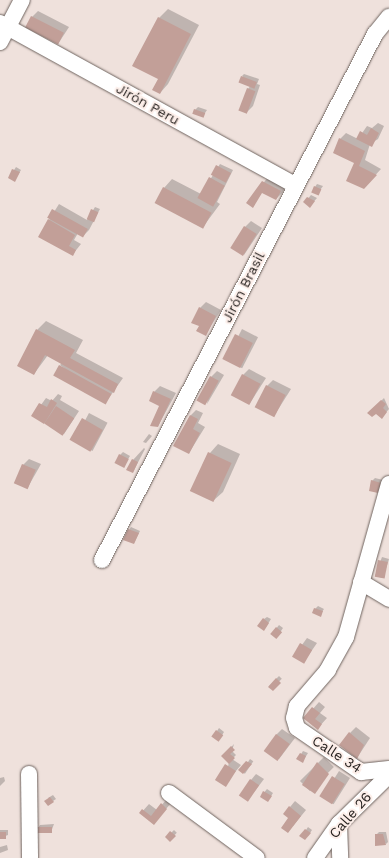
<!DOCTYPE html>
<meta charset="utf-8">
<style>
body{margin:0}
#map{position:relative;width:389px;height:858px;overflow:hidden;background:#efe1dc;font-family:"Work Sans",sans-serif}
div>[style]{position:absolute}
.shadow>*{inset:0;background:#0003;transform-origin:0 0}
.building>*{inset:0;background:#c29f98;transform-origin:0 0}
.roads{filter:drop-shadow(0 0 1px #6f645f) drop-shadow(0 0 1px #6f645f)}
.minor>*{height:16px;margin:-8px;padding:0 8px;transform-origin:8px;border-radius:8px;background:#fff}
span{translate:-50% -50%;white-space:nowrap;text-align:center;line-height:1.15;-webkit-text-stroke:4px #fceee9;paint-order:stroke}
.street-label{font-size:14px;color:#241f1d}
</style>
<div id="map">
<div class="shadow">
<i style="clip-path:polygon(168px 9px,199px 25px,168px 84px,160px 93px,159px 18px)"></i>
<i style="clip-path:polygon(38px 11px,69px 27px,58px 44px,32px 17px)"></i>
<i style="clip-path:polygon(244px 74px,259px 79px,257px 84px,260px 85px,253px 106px,247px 112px,248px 89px,251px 85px,242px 76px)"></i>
<i style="clip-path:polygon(198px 107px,207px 110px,203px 116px,195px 110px)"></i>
<i style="clip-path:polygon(378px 123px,384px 126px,378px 139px,370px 144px,365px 160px,381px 169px,369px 182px,340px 139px,346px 133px,358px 139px,367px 126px,372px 128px)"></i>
<i style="clip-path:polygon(220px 164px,233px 170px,217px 202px,220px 204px,203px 227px,164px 188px,172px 179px,201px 194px)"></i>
<i style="clip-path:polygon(16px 167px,21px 170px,15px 180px,9px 178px)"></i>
<i style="clip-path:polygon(269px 176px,286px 185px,282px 193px,276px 199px,262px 192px,247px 203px)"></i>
<i style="clip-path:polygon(317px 184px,323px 186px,318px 193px,315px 187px)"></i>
<i style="clip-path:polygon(311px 195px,317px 198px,310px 206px,305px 202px)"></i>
<i style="clip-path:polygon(59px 204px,87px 220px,95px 207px,100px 209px,89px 230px,83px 236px,78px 233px,74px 240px,81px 244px,73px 254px,49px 220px)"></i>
<i style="clip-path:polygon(251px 221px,262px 228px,244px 255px,245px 227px)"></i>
<i style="clip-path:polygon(206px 302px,221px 310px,205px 335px,200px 326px,200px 308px)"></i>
<i style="clip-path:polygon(46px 321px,83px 340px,76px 353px,123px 378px,106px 402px,60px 365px,62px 363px,48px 355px,34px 374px,37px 330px)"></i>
<i style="left:242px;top:329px;width:18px;height:35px;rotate:27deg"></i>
<i style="clip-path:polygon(249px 369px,266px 378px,250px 403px,243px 375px)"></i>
<i style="clip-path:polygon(217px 371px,224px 375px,207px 404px,211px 377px)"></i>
<i style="clip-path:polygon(273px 380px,291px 389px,274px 416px,267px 386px)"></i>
<i style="clip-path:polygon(160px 386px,176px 393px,158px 426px,161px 405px,154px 392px)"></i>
<i style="clip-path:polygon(58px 394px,62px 396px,60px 400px,79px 411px,64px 434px,33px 416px,46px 398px,52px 401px)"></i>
<i style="clip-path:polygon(384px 398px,389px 409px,384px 415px,369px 413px)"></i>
<i style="clip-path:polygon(196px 410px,203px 413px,198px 423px,205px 427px,189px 453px,191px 415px)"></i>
<i style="left:89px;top:413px;width:21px;height:32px;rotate:28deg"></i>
<i style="clip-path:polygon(149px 434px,152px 436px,146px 443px,143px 442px)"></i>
<i style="clip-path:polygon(218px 444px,240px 454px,223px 492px,214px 500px,210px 453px)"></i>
<i style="clip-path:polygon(144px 448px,145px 449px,133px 472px,133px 460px)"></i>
<i style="clip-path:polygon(123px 452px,130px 456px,124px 466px,120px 455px)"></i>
<i style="clip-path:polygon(29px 459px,41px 464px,28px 487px,23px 465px)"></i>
<i style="clip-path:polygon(375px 478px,383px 480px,378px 492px,372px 481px)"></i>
<i style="clip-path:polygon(131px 527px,140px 531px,134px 543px,129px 530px)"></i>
<i style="clip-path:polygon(382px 557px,389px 559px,383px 578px,375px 576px)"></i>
<i style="clip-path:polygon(318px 606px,324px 609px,320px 615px,315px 609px)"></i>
<i style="clip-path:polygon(267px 617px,271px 619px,266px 627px,264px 619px)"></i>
<i style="clip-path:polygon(279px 625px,283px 628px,279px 634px,272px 634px)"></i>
<i style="clip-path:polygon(307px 638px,317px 643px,304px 662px,294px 656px)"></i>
<i style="left:279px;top:676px;width:4px;height:14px;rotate:45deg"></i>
<i style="clip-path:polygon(319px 702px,325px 707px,320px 713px,327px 718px,318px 728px,305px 718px)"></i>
<i style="clip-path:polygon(356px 727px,370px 738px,357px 758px,350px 733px)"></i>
<i style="clip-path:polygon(219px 728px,224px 732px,221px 737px,217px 731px)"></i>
<i style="clip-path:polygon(282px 729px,295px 738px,279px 759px,276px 735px)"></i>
<i style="clip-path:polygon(234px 744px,232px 751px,236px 755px,232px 759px,241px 765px,224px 785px,229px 762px,223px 756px)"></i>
<i style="clip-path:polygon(303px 751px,308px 753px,303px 761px,298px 759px)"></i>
<i style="left:324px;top:757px;width:14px;height:34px;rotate:45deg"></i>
<i style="left:250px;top:759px;width:4px;height:15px;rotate:34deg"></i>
<i style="left:339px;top:771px;width:13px;height:31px;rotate:32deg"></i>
<i style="clip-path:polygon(256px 774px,264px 779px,248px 800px,251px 780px)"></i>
<i style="clip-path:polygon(4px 777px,5px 781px,0 786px,0 778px)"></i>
<i style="clip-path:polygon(267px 789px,273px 793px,270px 798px,261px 796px)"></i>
<i style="clip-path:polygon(53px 795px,56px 799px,53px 801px,48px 798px)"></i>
<i style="clip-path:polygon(168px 798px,172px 802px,154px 823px,141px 813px,149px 804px,157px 810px)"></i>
<i style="clip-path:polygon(295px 801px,306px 810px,293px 826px,290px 807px)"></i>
<i style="clip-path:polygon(54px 824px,51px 832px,38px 828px,40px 825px)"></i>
<i style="clip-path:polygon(308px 827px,312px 830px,308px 836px,306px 830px)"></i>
<i style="clip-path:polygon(0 830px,8px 830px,8px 835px,0 838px)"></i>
<i style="left:174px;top:830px;width:4px;height:10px;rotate:45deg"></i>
<i style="clip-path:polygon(379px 832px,386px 832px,388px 842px,386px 844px,376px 835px)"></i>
<i style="clip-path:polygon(7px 845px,8px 850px,0 853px,0 847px)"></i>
</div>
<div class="building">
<i style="left:31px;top:16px;width:37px;height:13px;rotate:27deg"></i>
<i style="clip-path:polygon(158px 17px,191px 34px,160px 94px,152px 90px,158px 79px,132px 66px)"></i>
<i style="left:241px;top:76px;width:17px;height:7px;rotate:21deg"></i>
<i style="left:247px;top:88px;width:9px;height:24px;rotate:21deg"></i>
<i style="left:194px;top:109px;width:12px;height:5px;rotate:20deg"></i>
<i style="clip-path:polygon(371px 128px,379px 133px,372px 147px,356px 139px,360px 131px,367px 135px)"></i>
<i style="clip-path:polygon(339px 138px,365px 151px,359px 166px,377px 175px,364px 189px,346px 181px,354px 163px,333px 153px)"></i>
<i style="left:216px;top:165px;width:17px;height:11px;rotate:28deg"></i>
<i style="clip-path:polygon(12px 169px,20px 172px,15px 182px,8px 178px)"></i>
<i style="left:209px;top:177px;width:18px;height:24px;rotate:29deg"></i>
<i style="clip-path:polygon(262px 181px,281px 191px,276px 200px,262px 193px,253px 208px,246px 203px)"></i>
<i style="left:314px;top:186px;width:8px;height:7px;rotate:23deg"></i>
<i style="left:163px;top:187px;width:55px;height:18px;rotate:28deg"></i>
<i style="clip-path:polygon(307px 197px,315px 201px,310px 208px,303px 202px)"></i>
<i style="left:52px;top:209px;width:41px;height:10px;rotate:29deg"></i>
<i style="left:91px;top:209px;width:8px;height:11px;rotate:23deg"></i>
<i style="clip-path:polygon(48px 219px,75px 235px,69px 246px,76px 250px,73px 256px,38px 237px)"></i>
<i style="left:244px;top:226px;width:15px;height:26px;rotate:32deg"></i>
<i style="clip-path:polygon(199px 307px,216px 316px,206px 336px,196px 331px,199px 326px,191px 323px)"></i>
<i style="clip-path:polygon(36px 329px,75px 350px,70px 358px,118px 384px,114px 393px,45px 355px,34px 375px,17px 366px)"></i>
<i style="left:235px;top:334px;width:20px;height:28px;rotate:27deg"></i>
<i style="left:59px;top:365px;width:60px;height:12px;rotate:29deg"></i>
<i style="left:242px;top:374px;width:21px;height:24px;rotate:28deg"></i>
<i style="left:210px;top:376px;width:10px;height:28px;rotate:29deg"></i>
<i style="left:266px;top:385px;width:22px;height:25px;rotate:27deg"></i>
<i style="clip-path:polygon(153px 391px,171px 399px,158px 427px,150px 426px,159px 406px,149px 401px)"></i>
<i style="clip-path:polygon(51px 399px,57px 403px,44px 424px,31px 416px,39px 403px,47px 407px)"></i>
<i style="clip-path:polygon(381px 400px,386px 404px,383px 408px,387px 412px,382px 419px,376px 414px,372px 417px,367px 413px)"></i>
<i style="left:56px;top:406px;width:22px;height:21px;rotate:34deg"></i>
<i style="clip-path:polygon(190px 415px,198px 419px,193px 429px,200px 433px,189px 454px,173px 446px)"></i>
<i style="left:82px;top:418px;width:24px;height:25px;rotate:30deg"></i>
<i style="left:208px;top:452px;width:26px;height:43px;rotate:25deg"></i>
<i style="left:119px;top:454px;width:11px;height:10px;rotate:27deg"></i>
<i style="clip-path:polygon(132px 459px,138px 462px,133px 473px,126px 470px)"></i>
<i style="left:22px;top:464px;width:15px;height:21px;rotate:23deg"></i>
<i style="clip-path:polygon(371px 480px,381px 483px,378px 493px,369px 491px)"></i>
<i style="clip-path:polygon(128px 529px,139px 533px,134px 544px,123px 540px)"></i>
<i style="left:378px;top:560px;width:10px;height:17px;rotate:11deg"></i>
<i style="clip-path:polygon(314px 608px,323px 611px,321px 617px,312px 613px)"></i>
<i style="clip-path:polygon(263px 618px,269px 623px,264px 631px,257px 626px)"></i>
<i style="left:276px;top:627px;width:8px;height:9px;rotate:40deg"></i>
<i style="left:300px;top:643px;width:14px;height:16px;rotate:30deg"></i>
<i style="clip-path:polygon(276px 678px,281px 683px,273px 691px,268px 687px)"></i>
<i style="clip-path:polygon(312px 707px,320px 713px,315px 719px,322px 724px,318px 730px,303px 718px)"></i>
<i style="left:216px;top:730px;width:9px;height:8px;rotate:36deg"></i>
<i style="clip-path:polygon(349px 732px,364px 745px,357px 759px,339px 745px)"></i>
<i style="left:276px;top:734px;width:17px;height:21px;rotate:36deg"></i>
<i style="clip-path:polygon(231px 746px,235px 750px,230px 754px,235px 758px,229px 764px,221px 756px)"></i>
<i style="clip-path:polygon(300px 753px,306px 756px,303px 763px,296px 759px)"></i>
<i style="clip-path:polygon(246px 761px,252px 764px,243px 774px,238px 770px)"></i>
<i style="clip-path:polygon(317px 762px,329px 774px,315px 794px,302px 785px)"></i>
<i style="left:225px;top:764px;width:13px;height:19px;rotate:32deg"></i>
<i style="left:332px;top:776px;width:15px;height:24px;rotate:32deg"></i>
<i style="left:250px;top:779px;width:11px;height:20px;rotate:34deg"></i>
<i style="clip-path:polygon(263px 791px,272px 796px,268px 802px,260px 797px)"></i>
<i style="clip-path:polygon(50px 797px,54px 802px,48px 806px,44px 801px)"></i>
<i style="clip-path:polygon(161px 803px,167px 809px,154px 825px,139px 813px,142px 809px,151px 816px)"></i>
<i style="clip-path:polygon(289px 806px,301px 816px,288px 833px,281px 828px,288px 818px,283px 814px)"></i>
<i style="left:52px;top:827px;width:6px;height:16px;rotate:90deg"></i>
<i style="clip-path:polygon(305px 829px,311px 833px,305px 840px,299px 836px)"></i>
<i style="clip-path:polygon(170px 831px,176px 836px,170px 842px,165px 837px)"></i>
<i style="left:0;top:832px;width:6px;height:7px"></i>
<i style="clip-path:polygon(375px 834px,383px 834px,386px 845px,375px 846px)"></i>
</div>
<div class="roads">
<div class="minor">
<i style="left:0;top:23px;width:337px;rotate:28.8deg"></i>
<i style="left:0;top:42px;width:47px;rotate:-62.4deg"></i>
<i style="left:389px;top:484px;width:159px;rotate:105.7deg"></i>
<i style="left:346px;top:637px;width:38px;rotate:119deg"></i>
<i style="left:328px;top:670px;width:48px;rotate:130.7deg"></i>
<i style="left:297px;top:706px;width:12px;rotate:104deg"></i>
<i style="left:294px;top:718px;width:10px;rotate:73deg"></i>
<i style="left:297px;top:728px;width:78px;rotate:34.5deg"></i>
<i style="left:361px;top:772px;width:28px;rotate:-6deg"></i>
<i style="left:102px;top:560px;width:593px;rotate:-62.57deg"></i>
<i style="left:375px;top:34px;width:22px;rotate:-51deg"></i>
<i style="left:361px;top:582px;width:33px;rotate:31deg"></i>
<i style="left:29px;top:774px;width:84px;rotate:89.3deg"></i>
<i style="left:169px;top:793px;width:109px;rotate:36.5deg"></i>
<i style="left:339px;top:824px;width:34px;rotate:88deg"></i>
<i style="left:315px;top:858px;width:42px;rotate:-54.8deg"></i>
<i style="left:339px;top:824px;width:70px;rotate:-44.4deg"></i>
</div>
</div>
<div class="street-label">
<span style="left:148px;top:104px;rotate:29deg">Jirón Peru</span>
<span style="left:243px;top:287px;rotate:-63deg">Jirón Brasil</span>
<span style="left:337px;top:754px;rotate:33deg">Calle 34</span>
<span style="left:350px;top:815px;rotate:-49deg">Calle 26</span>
</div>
</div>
